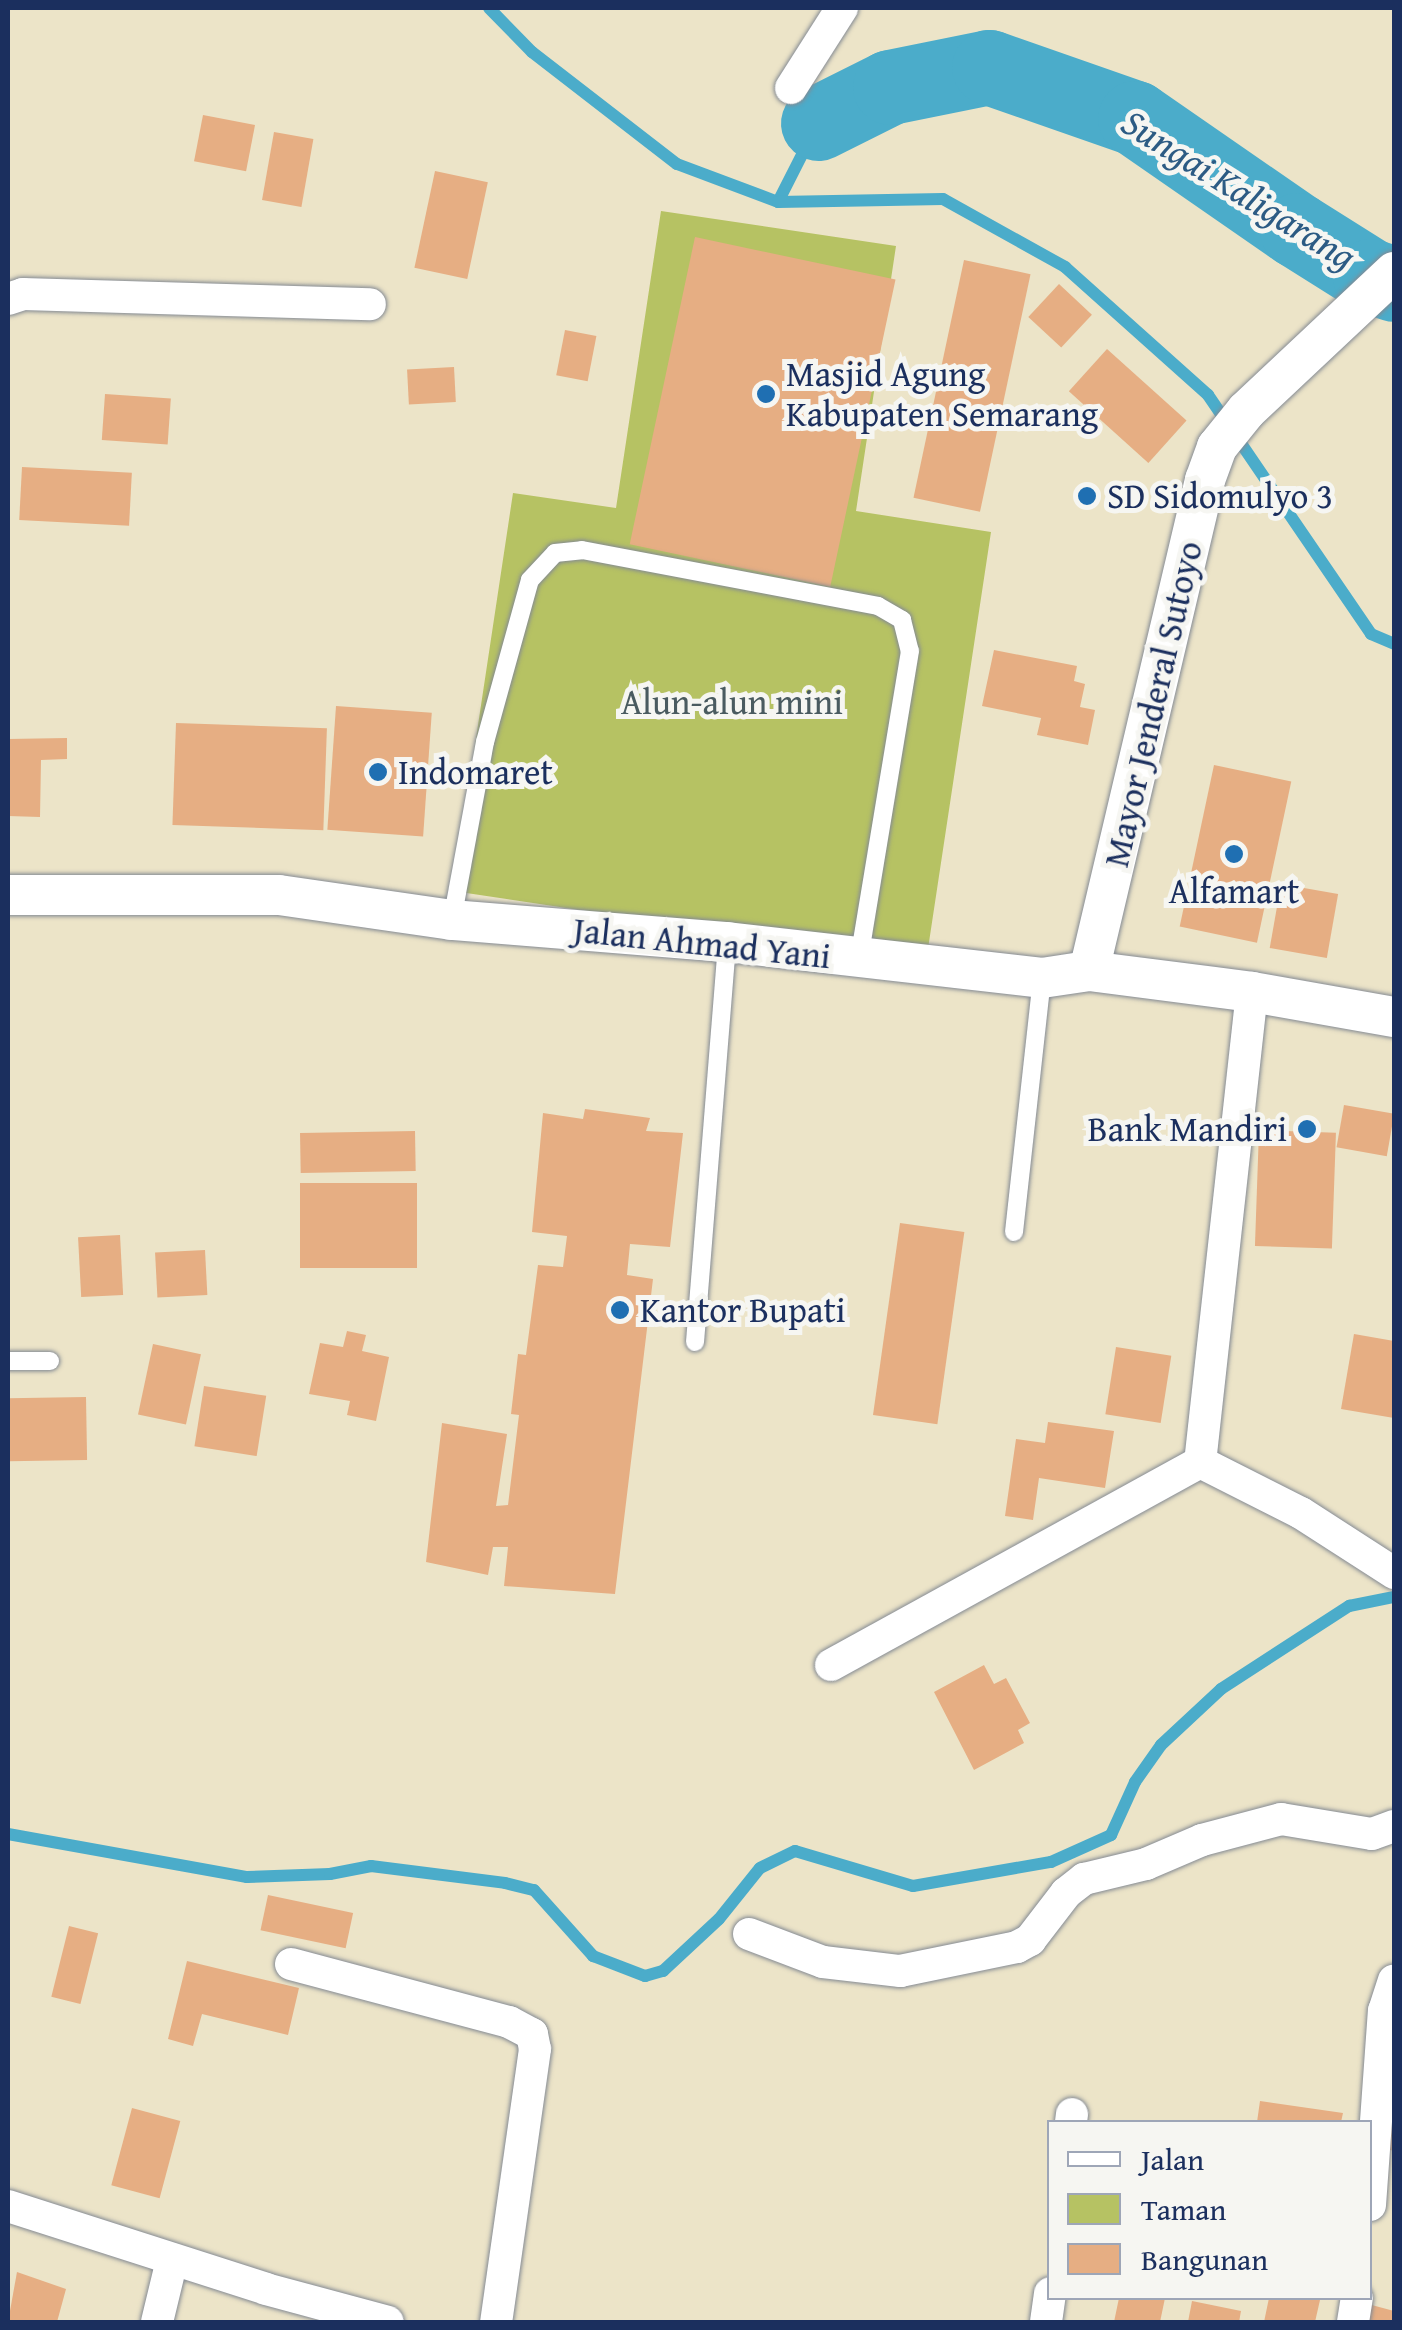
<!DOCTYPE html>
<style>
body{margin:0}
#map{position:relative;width:1402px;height:2330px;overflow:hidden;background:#ece4c8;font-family:"Gentium Book Plus",serif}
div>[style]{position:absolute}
.green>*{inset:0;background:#b6c263}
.stream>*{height:12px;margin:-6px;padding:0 6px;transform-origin:6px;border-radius:6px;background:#4bacca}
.river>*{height:75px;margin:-37.5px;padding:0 37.5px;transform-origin:37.5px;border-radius:37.5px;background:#4bacca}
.building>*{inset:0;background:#e6ae83;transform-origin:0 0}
.roads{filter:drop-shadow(0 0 2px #848a93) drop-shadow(0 0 2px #848a93)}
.service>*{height:18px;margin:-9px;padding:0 9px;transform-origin:9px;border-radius:9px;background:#fff}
.minor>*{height:32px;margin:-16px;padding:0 16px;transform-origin:16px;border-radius:16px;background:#fff}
.tertiary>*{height:40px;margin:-20px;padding:0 20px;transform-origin:20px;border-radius:20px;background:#fff}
.dots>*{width:28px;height:28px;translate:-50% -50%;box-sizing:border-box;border:5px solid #f6f6f2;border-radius:50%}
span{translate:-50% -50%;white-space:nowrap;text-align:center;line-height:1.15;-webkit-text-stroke:10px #f6f6f2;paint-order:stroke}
.poi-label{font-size:35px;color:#1b2f5e}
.left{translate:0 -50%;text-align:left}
.right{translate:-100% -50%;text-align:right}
.park-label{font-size:35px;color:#4a5b60}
.street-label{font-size:35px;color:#1b2f5e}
.water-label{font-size:38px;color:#2c5b84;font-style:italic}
.frame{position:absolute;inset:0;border:10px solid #1b2f5e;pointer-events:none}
.legend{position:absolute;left:1047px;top:2120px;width:325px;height:180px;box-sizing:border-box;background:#f6f6f2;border:2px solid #9ea6b7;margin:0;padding:12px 18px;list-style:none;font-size:30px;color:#1b2f5e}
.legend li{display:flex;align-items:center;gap:20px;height:50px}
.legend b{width:50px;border:2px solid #9ea6b7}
</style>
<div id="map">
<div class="green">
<i style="clip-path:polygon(661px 211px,896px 246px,856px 511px,991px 532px,926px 962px,453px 891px,513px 493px,616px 508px)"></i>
</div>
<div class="stream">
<i style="left:489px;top:8px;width:62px;rotate:45.7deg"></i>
<i style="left:532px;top:52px;width:183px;rotate:37.7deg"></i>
<i style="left:677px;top:164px;width:108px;rotate:20.6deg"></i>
<i style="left:778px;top:202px;width:89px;rotate:-63.1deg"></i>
<i style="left:778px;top:202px;width:165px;rotate:-1deg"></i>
<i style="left:943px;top:199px;width:140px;rotate:29.1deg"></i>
<i style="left:1065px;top:267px;width:192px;rotate:41.8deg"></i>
<i style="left:1208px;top:395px;width:289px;rotate:55.7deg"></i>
<i style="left:1371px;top:634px;width:25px;rotate:23deg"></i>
<i style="left:8px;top:1834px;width:243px;rotate:10.2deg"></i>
<i style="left:247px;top:1877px;width:83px;rotate:-2.1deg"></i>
<i style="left:330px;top:1874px;width:42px;rotate:-11deg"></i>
<i style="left:371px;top:1866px;width:135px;rotate:7.2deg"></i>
<i style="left:505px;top:1883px;width:30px;rotate:14deg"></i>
<i style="left:534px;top:1890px;width:89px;rotate:48.2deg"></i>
<i style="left:593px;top:1956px;width:56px;rotate:21deg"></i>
<i style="left:645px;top:1976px;width:19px;rotate:-16deg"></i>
<i style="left:663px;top:1971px;width:76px;rotate:-42.9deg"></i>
<i style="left:719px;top:1919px;width:65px;rotate:-51.2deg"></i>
<i style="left:760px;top:1868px;width:39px;rotate:-26deg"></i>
<i style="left:795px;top:1851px;width:123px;rotate:16.5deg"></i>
<i style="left:913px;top:1886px;width:140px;rotate:-9.9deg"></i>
<i style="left:1051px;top:1862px;width:66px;rotate:-24.2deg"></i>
<i style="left:1111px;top:1835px;width:58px;rotate:-65.6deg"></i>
<i style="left:1135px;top:1782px;width:45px;rotate:-54.9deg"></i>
<i style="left:1161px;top:1745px;width:82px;rotate:-43deg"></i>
<i style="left:1221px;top:1689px;width:153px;rotate:-33deg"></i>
<i style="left:1349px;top:1606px;width:46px;rotate:-11.3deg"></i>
</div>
<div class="river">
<i style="left:818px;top:123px;width:80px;rotate:-26.6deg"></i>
<i style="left:890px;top:87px;width:101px;rotate:-11.4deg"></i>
<i style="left:989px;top:67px;width:155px;rotate:19.3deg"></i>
<i style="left:1135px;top:118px;width:197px;rotate:34.7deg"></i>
<i style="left:1297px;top:230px;width:86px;rotate:32.2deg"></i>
<i style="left:1370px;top:276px;width:25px;rotate:18deg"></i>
</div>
<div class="building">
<i style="left:203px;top:115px;width:53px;height:47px;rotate:11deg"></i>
<i style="left:274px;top:132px;width:40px;height:69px;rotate:10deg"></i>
<i style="left:435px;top:171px;width:54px;height:99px;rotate:12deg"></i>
<i style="left:695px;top:237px;width:205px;height:314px;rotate:12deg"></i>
<i style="left:964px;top:260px;width:68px;height:243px;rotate:12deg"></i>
<i style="left:1059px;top:284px;width:45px;height:45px;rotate:43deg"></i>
<i style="left:565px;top:330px;width:32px;height:46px;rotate:11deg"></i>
<i style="left:1107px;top:349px;width:107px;height:57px;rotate:42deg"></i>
<i style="left:454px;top:367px;width:35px;height:47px;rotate:87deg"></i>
<i style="left:105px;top:394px;width:66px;height:46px;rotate:4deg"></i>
<i style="left:22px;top:467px;width:110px;height:53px;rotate:3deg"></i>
<i style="clip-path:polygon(994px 650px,1077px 666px,1074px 681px,1085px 684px,1080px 707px,1095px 710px,1088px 745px,1037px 735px,1041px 718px,982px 706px)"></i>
<i style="left:336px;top:706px;width:96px;height:124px;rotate:4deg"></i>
<i style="left:176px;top:723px;width:151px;height:102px;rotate:2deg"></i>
<i style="clip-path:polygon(67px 738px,67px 759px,41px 760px,40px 817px,8px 816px,8px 739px)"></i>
<i style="left:1214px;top:765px;width:79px;height:165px;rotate:12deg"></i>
<i style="left:1281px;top:884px;width:58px;height:65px;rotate:10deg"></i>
<i style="left:1344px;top:1105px;width:51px;height:43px;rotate:10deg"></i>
<i style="clip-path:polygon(585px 1109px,650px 1118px,646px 1131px,683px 1133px,670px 1247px,630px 1244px,627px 1275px,653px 1279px,615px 1594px,504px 1586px,508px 1547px,493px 1547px,488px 1575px,426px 1562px,442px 1423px,507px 1434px,496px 1506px,508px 1505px,519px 1415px,511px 1414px,518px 1354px,526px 1355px,538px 1265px,563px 1267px,567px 1236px,532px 1232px,543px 1113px,583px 1119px)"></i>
<i style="left:1259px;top:1130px;width:77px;height:116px;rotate:2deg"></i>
<i style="left:415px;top:1131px;width:40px;height:115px;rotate:89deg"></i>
<i style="left:417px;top:1183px;width:85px;height:117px;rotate:90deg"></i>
<i style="left:900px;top:1223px;width:65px;height:194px;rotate:8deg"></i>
<i style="left:120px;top:1235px;width:60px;height:42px;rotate:87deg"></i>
<i style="left:205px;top:1250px;width:45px;height:50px;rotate:87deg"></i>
<i style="clip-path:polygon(347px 1331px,366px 1335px,362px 1351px,389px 1357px,376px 1421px,347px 1415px,350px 1401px,309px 1394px,320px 1343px,343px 1347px)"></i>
<i style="clip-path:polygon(1354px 1334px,1394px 1341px,1394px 1418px,1341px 1409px)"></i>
<i style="left:153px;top:1344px;width:49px;height:72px;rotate:12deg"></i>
<i style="left:1116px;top:1347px;width:56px;height:68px;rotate:9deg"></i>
<i style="left:204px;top:1386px;width:63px;height:61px;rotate:9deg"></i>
<i style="left:86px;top:1397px;width:63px;height:78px;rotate:89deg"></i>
<i style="clip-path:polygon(1048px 1422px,1114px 1431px,1105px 1488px,1039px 1478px,1033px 1520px,1005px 1516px,1016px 1439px,1045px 1443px)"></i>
<i style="clip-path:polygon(984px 1665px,994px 1684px,1006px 1678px,1030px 1723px,1018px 1730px,1024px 1743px,974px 1770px,934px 1692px)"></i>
<i style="left:268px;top:1895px;width:87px;height:36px;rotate:12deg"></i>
<i style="left:69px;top:1926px;width:30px;height:73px;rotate:14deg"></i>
<i style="clip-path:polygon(187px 1961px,299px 1988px,288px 2035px,202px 2014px,193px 2046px,168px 2039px)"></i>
<i style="clip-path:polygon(1260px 2101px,1343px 2113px,1341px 2122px,1257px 2122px)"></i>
<i style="clip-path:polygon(1394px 2102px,1394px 2151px,1380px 2147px)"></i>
<i style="left:132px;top:2108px;width:50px;height:80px;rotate:15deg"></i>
<i style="clip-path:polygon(17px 2272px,66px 2289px,57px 2322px,8px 2322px)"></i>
<i style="clip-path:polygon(1119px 2298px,1165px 2298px,1160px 2322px,1114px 2322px)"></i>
<i style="clip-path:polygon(1269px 2298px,1320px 2300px,1315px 2322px,1264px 2322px)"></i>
<i style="clip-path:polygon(1192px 2301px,1241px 2311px,1239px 2322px,1188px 2322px)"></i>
<i style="clip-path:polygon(1368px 2304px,1394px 2311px,1394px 2322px,1364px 2322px)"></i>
</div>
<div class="roads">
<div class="service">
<i style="left:452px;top:920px;width:181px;rotate:-79.5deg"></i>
<i style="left:485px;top:742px;width:168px;rotate:-74.5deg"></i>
<i style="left:530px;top:580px;width:37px;rotate:-47deg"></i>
<i style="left:555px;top:553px;width:27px;rotate:-6deg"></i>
<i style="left:582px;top:550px;width:301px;rotate:10.7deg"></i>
<i style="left:878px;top:606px;width:28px;rotate:30deg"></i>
<i style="left:902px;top:620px;width:32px;rotate:76deg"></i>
<i style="left:910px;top:651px;width:313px;rotate:99.4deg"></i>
<i style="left:1014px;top:1232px;width:256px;rotate:-83.7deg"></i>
<i style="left:695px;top:1342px;width:401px;rotate:-85.4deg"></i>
<i style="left:8px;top:1361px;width:42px"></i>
</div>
<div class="minor">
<i style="left:791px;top:88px;width:95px;rotate:-57.5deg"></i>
<i style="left:8px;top:299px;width:16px;rotate:-18deg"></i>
<i style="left:23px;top:294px;width:347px;rotate:1.7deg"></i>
<i style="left:1252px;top:992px;width:473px;rotate:96.3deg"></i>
<i style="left:1200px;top:1462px;width:113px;rotate:26.8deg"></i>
<i style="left:1301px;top:1513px;width:111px;rotate:32.8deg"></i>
<i style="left:831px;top:1665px;width:421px;rotate:-28.8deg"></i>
<i style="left:749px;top:1934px;width:79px;rotate:20.7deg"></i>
<i style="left:823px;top:1962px;width:78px;rotate:6.7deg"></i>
<i style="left:900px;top:1971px;width:119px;rotate:-11.6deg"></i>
<i style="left:1017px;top:1947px;width:15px;rotate:-28deg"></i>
<i style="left:1030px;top:1940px;width:59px;rotate:-52.5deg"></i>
<i style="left:1066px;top:1893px;width:23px;rotate:-38deg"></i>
<i style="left:1084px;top:1879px;width:64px;rotate:-13.6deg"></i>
<i style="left:1146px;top:1864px;width:61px;rotate:-23.2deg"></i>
<i style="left:1202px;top:1840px;width:82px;rotate:-14.9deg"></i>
<i style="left:1281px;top:1819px;width:92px;rotate:9.4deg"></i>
<i style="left:1372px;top:1834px;width:23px;rotate:-20deg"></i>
<i style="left:291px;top:1964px;width:226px;rotate:14.9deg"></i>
<i style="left:509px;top:2022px;width:26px;rotate:28deg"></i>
<i style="left:532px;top:2034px;width:15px;rotate:79deg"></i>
<i style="left:535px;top:2049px;width:276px;rotate:98.1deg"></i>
<i style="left:1071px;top:2122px;width:8px;rotate:-83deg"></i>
<i style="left:1370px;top:2205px;width:195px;rotate:-85.9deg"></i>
<i style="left:1384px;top:2011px;width:32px;rotate:-72deg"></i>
<i style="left:8px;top:2206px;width:271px;rotate:17.8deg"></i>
<i style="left:266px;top:2289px;width:126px;rotate:15.1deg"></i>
<i style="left:157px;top:2322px;width:64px;rotate:-76.4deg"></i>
<i style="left:1046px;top:2322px;width:29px;rotate:-82deg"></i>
<i style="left:1353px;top:2322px;width:24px;rotate:-81deg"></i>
</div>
<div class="tertiary">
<i style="left:8px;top:895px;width:271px"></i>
<i style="left:279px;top:895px;width:175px;rotate:8.2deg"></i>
<i style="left:452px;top:920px;width:276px;rotate:4.6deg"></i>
<i style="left:727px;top:942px;width:317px;rotate:6.5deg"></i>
<i style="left:1042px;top:978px;width:48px;rotate:-8.5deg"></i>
<i style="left:1089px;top:971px;width:164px;rotate:7.3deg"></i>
<i style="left:1252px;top:992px;width:144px;rotate:10deg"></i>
<i style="left:1089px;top:971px;width:505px;rotate:-76.71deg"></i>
<i style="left:1205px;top:480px;width:35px;rotate:-70deg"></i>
<i style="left:1217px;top:447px;width:46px;rotate:-51.1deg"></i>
<i style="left:1246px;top:411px;width:203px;rotate:-43.2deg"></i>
</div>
</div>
<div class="dots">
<i style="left:766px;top:394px;background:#1f6fb2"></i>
<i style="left:1087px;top:496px;background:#1f6fb2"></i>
<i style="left:378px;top:772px;background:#1f6fb2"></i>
<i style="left:1234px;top:854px;background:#1f6fb2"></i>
<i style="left:1307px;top:1129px;background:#1f6fb2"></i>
<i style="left:620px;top:1310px;background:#1f6fb2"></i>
</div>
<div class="poi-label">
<span class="left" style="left:786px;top:394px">Masjid Agung<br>Kabupaten Semarang</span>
<span class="left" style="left:1107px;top:496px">SD Sidomulyo 3</span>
<span class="left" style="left:398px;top:772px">Indomaret</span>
<span style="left:1234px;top:891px">Alfamart</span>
<span class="right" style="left:1287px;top:1129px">Bank Mandiri</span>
<span class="left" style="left:640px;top:1310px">Kantor Bupati</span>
</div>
<div class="park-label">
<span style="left:732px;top:702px">Alun-alun mini</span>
</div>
<div class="street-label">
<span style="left:1153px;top:704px;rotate:-77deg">Mayor Jenderal Sutoyo</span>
<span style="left:702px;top:943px;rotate:6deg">Jalan Ahmad Yani</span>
</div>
<div class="water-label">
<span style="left:1239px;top:189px;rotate:32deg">Sungai Kaligarang</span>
</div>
<div class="frame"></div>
<ul class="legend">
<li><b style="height:12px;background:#fff"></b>Jalan</li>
<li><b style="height:28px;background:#b6c263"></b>Taman</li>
<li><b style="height:28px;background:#e6ae83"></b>Bangunan</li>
</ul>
</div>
